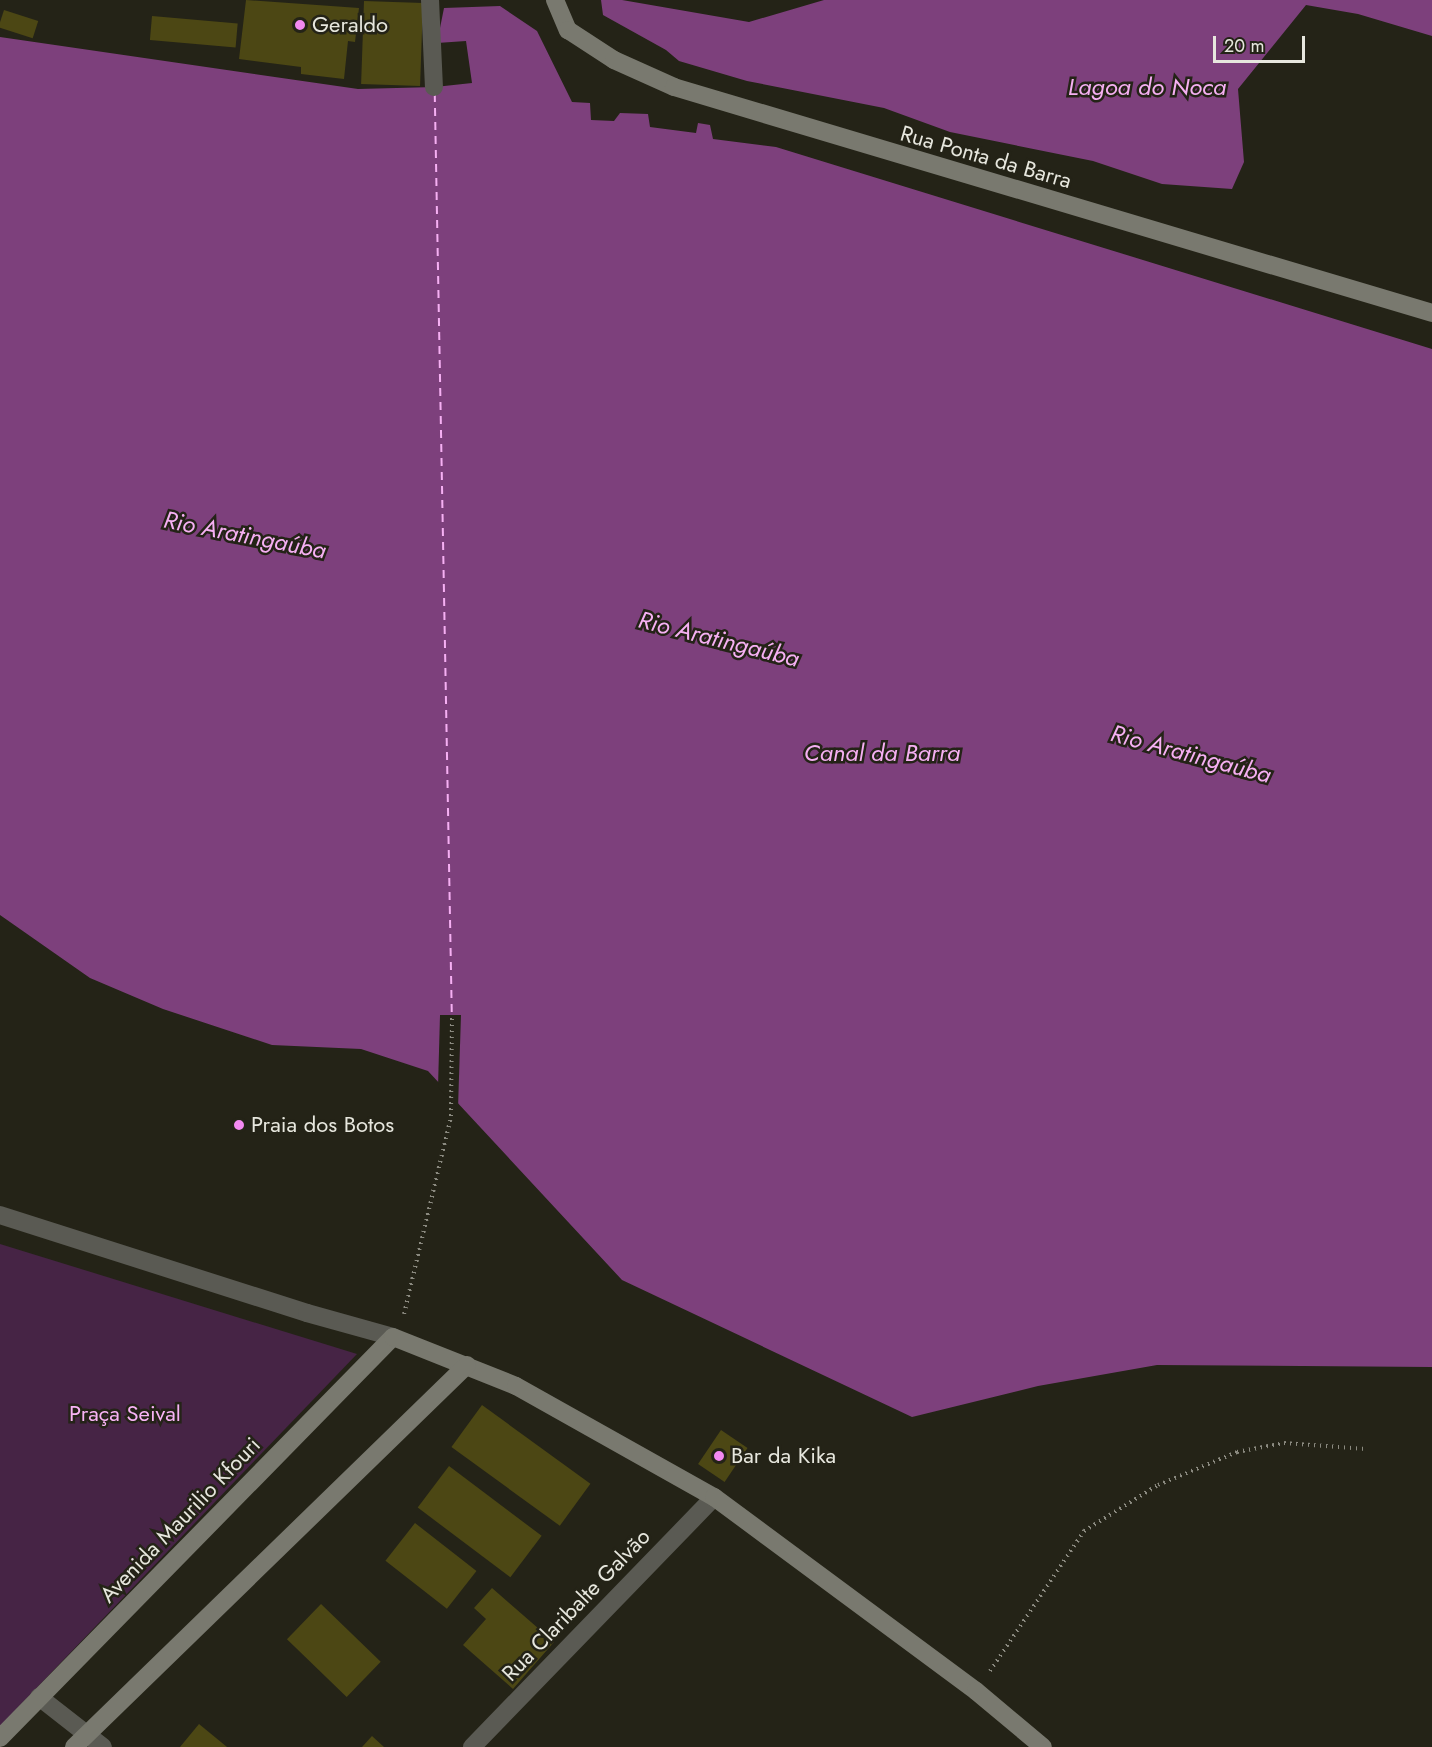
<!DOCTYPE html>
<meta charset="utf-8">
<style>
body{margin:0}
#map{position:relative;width:1432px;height:1747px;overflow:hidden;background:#242317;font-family:Jost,sans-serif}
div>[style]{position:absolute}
.green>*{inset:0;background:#462445}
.water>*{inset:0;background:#7d407c}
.pier>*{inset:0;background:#242317}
.ferry>*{height:1.5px;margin-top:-0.75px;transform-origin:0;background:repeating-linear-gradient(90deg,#f6b0f3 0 8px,transparent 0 14px)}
.building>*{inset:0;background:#4c4714;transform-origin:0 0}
.path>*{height:4px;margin-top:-2px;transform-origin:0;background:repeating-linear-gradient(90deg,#8b8a80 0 1.5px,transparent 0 6px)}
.street>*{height:18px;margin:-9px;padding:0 9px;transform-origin:9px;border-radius:9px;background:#5a5a53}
.secondary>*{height:18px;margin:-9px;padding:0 9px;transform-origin:9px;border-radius:9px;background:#79796f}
.dots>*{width:16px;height:16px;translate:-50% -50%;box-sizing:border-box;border:3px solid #242317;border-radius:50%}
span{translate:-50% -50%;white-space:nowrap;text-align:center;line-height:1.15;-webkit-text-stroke:5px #242317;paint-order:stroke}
.poi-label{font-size:22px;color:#e7e7de}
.left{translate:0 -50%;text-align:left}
.street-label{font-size:22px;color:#e7e7de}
.park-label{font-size:22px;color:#f8b3f5}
.water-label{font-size:24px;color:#f6b0f3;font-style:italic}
.scale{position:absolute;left:1213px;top:36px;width:92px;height:27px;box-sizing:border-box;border:3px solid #e7e7de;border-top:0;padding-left:8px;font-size:18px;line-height:21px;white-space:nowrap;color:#e7e7de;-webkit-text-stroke:4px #242317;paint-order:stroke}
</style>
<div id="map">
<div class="green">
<i style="clip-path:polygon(0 1244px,357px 1354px,0 1726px)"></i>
</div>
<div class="water">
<i style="clip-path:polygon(601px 0,622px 0,749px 22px,824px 0,1432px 0,1432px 36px,1358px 14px,1306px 5px,1238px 89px,1244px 162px,1232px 189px,1162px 184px,1093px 161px,950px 132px,884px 108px,747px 81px,679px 61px,666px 50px,603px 15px)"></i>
<i style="clip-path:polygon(500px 6px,537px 31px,572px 102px,590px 103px,591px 120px,614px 121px,620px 113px,648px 114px,650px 127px,696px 133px,698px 123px,710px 125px,713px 139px,776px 147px,1432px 349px,1432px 1367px,1157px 1365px,1038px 1386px,912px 1417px,622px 1280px,428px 1071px,361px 1049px,272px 1045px,163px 1009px,90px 978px,0 915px,0 37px,358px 89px,435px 87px,472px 83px,466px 41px,437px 43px,444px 8px)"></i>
</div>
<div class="pier">
<i style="clip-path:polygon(440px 1015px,461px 1015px,458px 1108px,438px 1087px)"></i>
</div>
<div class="ferry">
<i style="left:435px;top:94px;width:921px;rotate:88.94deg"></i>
</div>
<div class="building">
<i style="clip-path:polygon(246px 0,359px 8px,355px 42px,348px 41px,344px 79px,301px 74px,301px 67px,239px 59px)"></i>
<i style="left:364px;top:1px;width:59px;height:83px;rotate:2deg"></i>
<i style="left:4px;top:10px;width:36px;height:18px;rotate:18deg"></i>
<i style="left:152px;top:16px;width:86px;height:24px;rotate:5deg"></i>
<i style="left:482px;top:1405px;width:134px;height:52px;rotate:36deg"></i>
<i style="left:721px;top:1430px;width:32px;height:41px;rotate:34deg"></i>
<i style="left:449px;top:1466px;width:116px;height:52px;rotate:37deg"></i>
<i style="left:415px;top:1523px;width:78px;height:48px;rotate:38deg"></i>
<i style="clip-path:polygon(492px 1588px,554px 1642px,513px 1689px,463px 1645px,486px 1619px,474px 1608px)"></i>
<i style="left:321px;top:1604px;width:83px;height:49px;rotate:44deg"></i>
<i style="clip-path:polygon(199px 1724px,227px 1747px,180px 1747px)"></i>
<i style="clip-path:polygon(372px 1736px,384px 1747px,362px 1747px)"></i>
</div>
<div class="path">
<i style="left:404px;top:1314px;width:204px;rotate:-76.6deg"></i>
<i style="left:451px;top:1116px;width:101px;rotate:-89.4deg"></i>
<i style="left:990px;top:1671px;width:169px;rotate:-56.1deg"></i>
<i style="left:1084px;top:1531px;width:87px;rotate:-31.9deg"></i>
<i style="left:1158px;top:1485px;width:86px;rotate:-22.7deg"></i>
<i style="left:1237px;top:1452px;width:48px;rotate:-10.8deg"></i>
<i style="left:1284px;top:1443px;width:82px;rotate:4.2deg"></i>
</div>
<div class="street">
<i style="left:430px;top:0;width:87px;rotate:87.4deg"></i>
<i style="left:0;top:1215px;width:322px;rotate:17.7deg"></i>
<i style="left:307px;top:1313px;width:89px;rotate:15.6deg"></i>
<i style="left:39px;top:1697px;width:81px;rotate:38deg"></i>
<i style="left:472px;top:1747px;width:348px;rotate:-45.9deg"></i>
</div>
<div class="secondary">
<i style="left:555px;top:0;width:33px;rotate:67deg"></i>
<i style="left:568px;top:30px;width:55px;rotate:33.1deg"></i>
<i style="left:614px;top:60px;width:66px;rotate:24.2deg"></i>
<i style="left:674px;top:87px;width:791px;rotate:16.6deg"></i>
<i style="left:0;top:1738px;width:561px;rotate:-45.58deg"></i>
<i style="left:393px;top:1337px;width:132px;rotate:21.7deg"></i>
<i style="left:516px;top:1386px;width:227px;rotate:29.3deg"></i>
<i style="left:714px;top:1497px;width:326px;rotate:36.5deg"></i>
<i style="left:976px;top:1691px;width:87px;rotate:39.9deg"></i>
<i style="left:74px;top:1747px;width:548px;rotate:-44.19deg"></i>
</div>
<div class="dots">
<i style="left:300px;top:25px;background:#f389f1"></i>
<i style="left:239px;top:1125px;background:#f389f1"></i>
<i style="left:719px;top:1456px;background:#f389f1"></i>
</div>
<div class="poi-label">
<span class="left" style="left:312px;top:25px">Geraldo</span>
<span class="left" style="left:251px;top:1125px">Praia dos Botos</span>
<span class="left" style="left:731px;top:1456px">Bar da Kika</span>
</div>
<div class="street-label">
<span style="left:986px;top:157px;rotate:16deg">Rua Ponta da Barra</span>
<span style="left:180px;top:1520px;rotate:-46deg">Avenida Maurilio Kfouri</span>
<span style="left:576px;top:1605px;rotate:-46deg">Rua Claribalte Galvão</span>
</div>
<div class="park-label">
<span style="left:125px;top:1414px">Praça Seival</span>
</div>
<div class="water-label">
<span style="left:1147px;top:87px">Lagoa do Noca</span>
<span style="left:245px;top:535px;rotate:11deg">Rio Aratingaúba</span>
<span style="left:719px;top:639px;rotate:14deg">Rio Aratingaúba</span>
<span style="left:882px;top:753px">Canal da Barra</span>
<span style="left:1191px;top:754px;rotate:15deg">Rio Aratingaúba</span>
</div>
<div class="scale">20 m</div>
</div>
